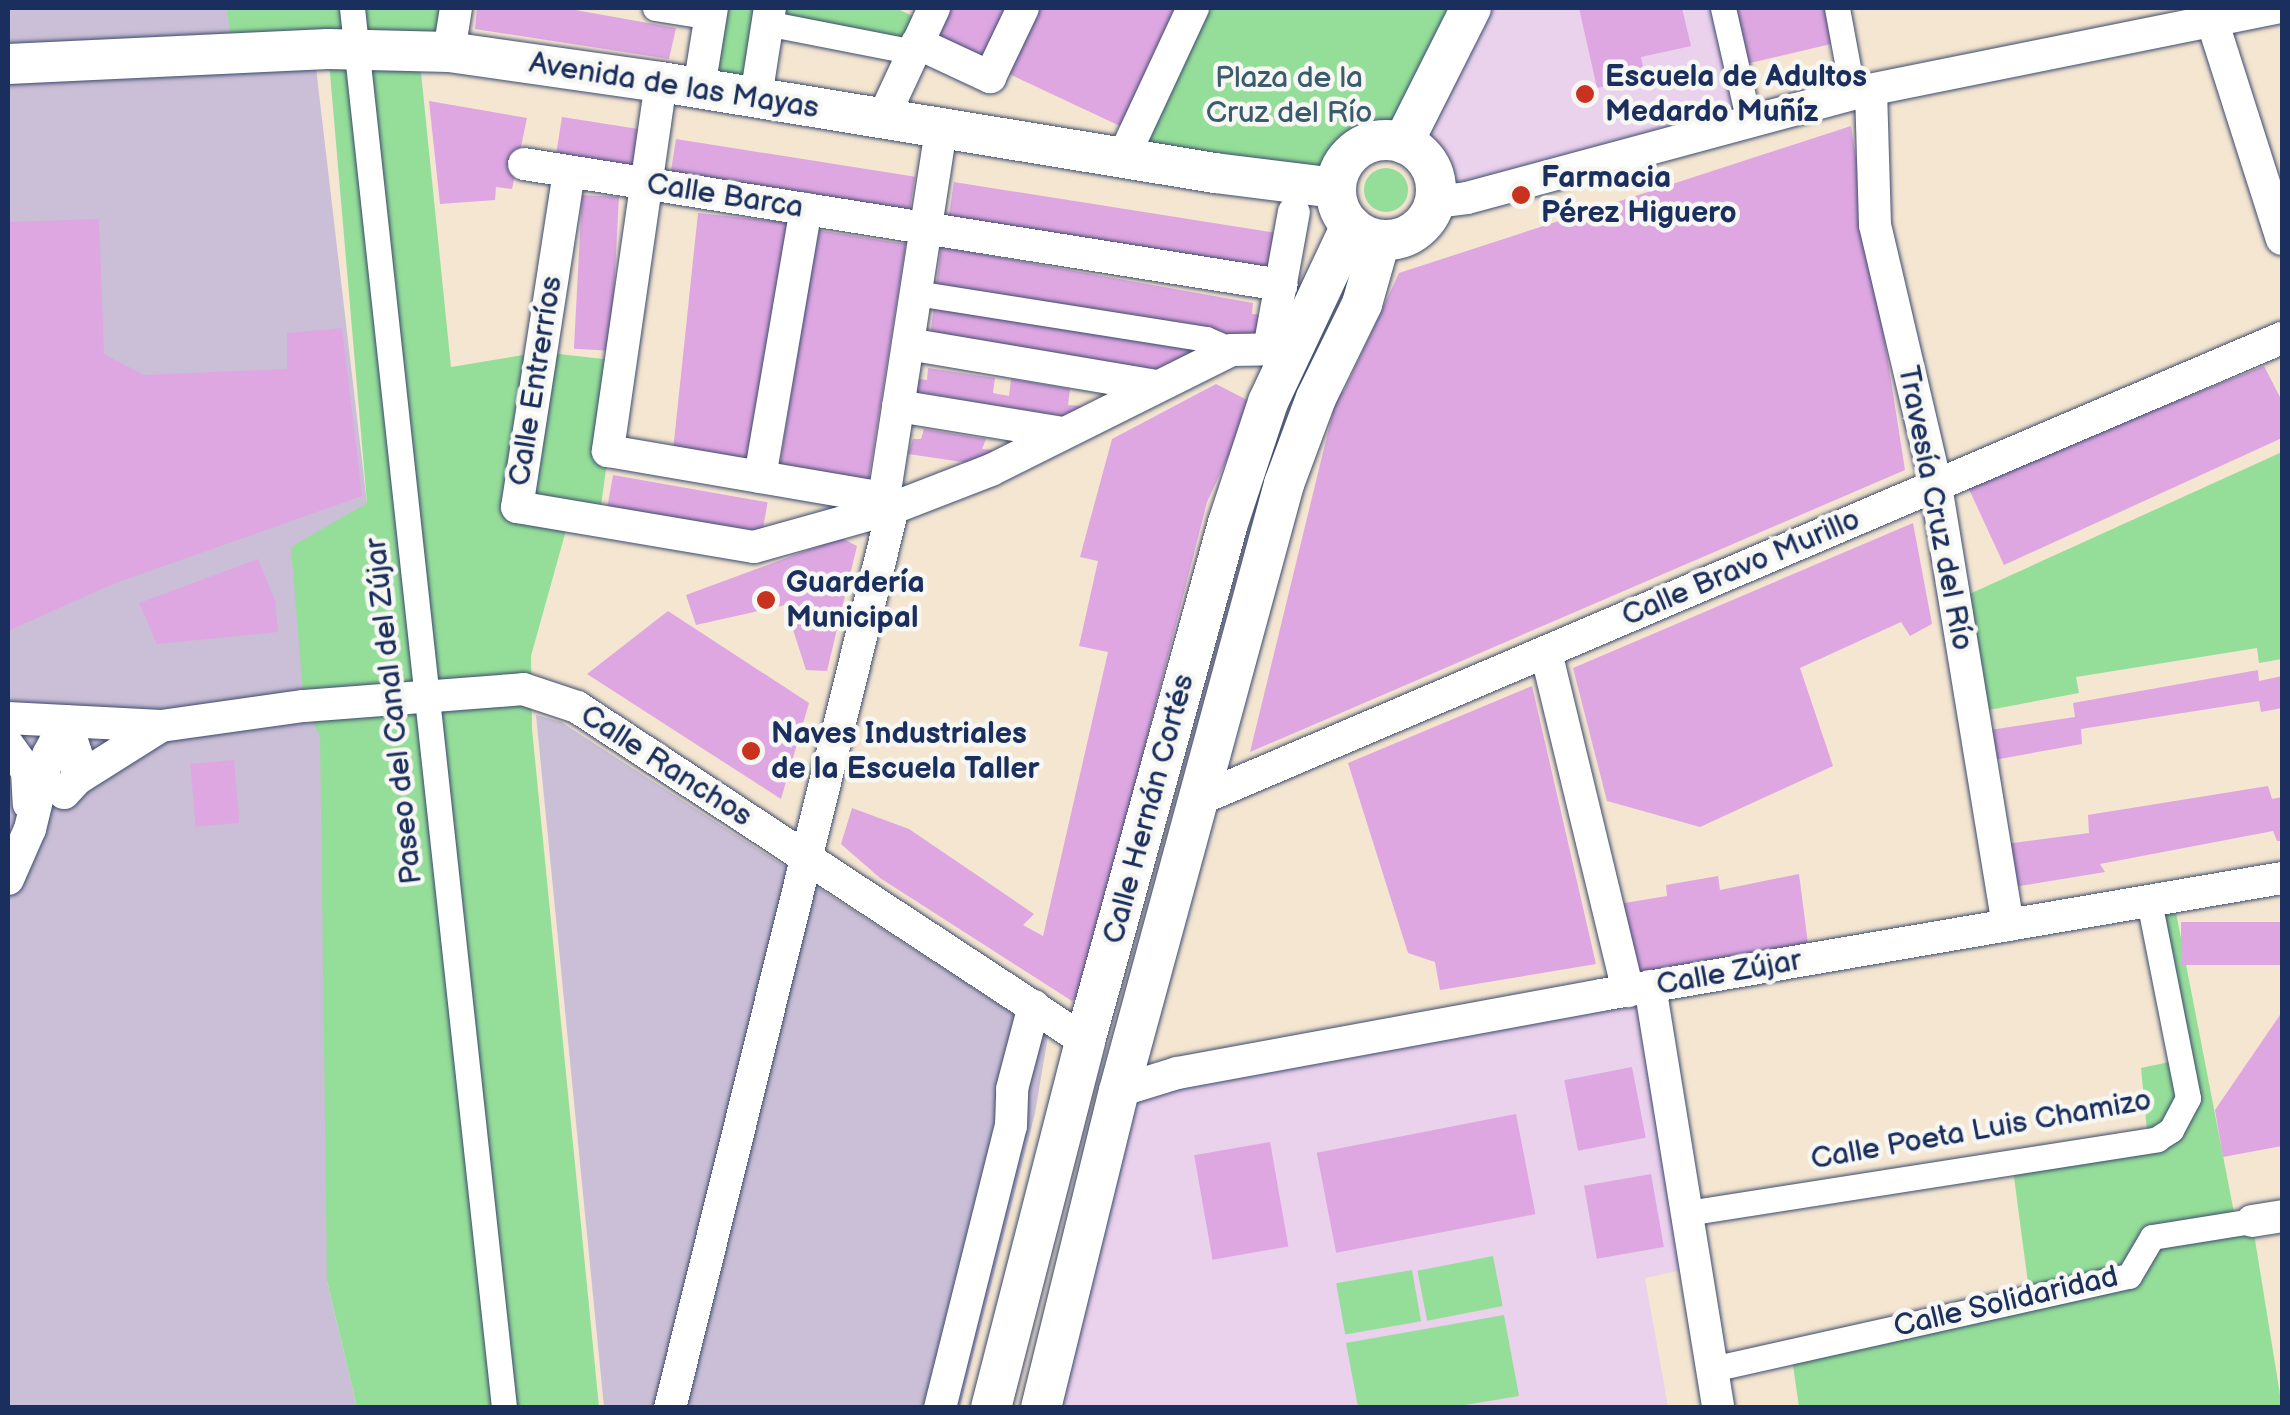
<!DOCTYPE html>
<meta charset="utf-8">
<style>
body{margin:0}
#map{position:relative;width:2290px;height:1415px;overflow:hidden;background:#f4e6d1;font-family:"Balsamiq Sans",sans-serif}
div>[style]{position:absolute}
.built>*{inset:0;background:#ead1ec}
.industrial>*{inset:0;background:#cabfd6}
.green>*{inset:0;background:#95de99;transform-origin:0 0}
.round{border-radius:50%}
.building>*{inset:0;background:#dea7e2;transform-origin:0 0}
.roads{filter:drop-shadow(0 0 2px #3c4a6f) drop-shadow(0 0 2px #3c4a6f)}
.pedestrian>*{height:25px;margin:-12.5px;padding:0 12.5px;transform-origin:12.5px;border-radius:12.5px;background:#fff}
.minor>*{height:32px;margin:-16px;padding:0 16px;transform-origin:16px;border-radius:16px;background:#fff}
.tertiary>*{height:40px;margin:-20px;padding:0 20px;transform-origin:20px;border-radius:20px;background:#fff}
.tertiary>.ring{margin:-20px;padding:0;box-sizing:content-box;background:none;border:40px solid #fff;border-radius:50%}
.dots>*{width:28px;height:28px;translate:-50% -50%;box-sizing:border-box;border:5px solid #f6f6f2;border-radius:50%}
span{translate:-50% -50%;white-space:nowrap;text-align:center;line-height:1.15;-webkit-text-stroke:9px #f6f6f2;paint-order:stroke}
.poi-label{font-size:30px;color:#1b2f5e;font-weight:700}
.left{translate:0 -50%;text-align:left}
.park-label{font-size:30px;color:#3a5b6d}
.street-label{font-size:30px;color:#1b2f5e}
.frame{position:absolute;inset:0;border:10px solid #1b2f5e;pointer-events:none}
</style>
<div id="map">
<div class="built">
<i style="clip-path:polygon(1471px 8px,1723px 8px,1749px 122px,1436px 194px,1435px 178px,1417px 151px)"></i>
<i style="clip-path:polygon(1650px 986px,1696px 1267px,1645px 1278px,1668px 1407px,1041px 1408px,1119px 1091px)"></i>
</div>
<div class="industrial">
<i style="clip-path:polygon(8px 8px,309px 8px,367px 503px,327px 1281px,357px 1407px,8px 1408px)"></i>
<i style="clip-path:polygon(536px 715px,561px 722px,1048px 1036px,1035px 1113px,960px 1407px,604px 1407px)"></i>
</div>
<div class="green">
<i style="clip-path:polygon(227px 8px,456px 8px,419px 53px,451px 367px,541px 352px,621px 361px,599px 520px,570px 516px,531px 656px,532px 729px,599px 1407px,357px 1407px,327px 1281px,320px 736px,304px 706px,291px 547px,367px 503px,328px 50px,233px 56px)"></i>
<i style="clip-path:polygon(712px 8px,896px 8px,927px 23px,914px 52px,767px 23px,756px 97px,699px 88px)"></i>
<i style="clip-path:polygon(1193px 8px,1471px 8px,1386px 140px,1355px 151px,1337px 179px,1123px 158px)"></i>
<i class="round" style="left:1364px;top:168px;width:44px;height:44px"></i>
<i style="clip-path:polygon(2282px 452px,2282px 659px,2259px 663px,2257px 648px,2076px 677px,2079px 693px,1973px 713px,1954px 601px)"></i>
<i style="clip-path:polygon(2173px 897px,2236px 1223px,2252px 1221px,2282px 1407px,1799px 1407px,1791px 1352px,2030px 1298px,2012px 1162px,2148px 1141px,2141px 1068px,2179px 1060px,2149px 901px)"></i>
<i style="left:1493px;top:1256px;width:51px;height:77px;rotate:79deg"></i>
<i style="left:1412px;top:1270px;width:52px;height:77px;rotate:80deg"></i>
<i style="clip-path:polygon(1504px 1315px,1519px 1396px,1453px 1407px,1358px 1407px,1346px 1343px)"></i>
</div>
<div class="building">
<i style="clip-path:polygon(477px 8px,564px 8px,676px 28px,669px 59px,475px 29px)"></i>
<i style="clip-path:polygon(952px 8px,1011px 8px,986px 62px,937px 39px)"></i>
<i style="clip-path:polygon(1035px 8px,1175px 8px,1120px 126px,1005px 72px)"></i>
<i style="clip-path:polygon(1579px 8px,1682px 8px,1691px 46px,1641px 57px,1645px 77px,1597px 88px)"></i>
<i style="clip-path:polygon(1723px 8px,1837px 8px,1844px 41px,1737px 66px)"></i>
<i style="clip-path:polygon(429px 101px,527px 118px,512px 189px,496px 187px,495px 200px,440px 204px)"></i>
<i style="left:562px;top:117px;width:79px;height:42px;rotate:9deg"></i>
<i style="clip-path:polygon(1851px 126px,1905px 470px,1250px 752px,1337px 395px,1344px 391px,1399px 273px)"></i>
<i style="left:676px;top:139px;width:242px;height:38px;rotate:9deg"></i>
<i style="left:954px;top:182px;width:325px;height:42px;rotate:9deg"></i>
<i style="left:582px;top:195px;width:37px;height:154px;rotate:3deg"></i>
<i style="left:698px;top:213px;width:92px;height:243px;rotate:6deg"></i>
<i style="clip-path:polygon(99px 219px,104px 354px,144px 375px,287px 369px,287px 333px,342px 328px,362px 496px,113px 584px,8px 631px,8px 222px)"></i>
<i style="left:817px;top:230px;width:90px;height:246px;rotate:9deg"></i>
<i style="clip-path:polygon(941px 247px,1253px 303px,1252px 314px,1262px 315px,1257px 340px,936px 288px)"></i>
<i style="clip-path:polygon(934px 305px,1202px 349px,1160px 380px,929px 345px)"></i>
<i style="clip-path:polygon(2264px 366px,2282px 401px,2282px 438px,2004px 565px,1967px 485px)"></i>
<i style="clip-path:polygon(928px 368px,995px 378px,993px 393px,1009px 396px,1011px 379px,1070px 389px,1068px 405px,1081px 406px,1079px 419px,909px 391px,909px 378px,927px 380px)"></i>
<i style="clip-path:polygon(1216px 384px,1253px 403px,1207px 502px,1082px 994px,1072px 1001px,880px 878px,841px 844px,852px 808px,909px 829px,1034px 914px,1023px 925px,1043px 936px,1108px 652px,1079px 646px,1098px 561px,1080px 557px,1112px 439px)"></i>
<i style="clip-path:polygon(924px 429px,986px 439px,982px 449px,993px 450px,990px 466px,908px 454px,913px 439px,921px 439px)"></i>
<i style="left:613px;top:475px;width:157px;height:38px;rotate:10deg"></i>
<i style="clip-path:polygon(1913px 523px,1932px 624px,1910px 636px,1901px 622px,1800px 668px,1833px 766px,1700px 827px,1607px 801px,1573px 668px)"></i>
<i style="clip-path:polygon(841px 538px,857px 546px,827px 671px,806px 670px,785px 605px,696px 625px,686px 595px)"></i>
<i style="clip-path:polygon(258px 559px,275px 600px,278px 632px,157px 644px,139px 603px)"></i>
<i style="clip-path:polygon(668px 611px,809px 703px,781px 799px,587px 674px)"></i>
<i style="clip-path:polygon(2258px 670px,2259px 681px,2282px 676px,2282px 708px,2261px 712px,2259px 701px,2081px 729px,2082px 744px,1994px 760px,1990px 730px,2075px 717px,2073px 703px)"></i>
<i style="clip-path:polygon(1532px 686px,1596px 964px,1440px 990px,1435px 962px,1408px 953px,1348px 763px)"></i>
<i style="left:234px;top:760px;width:63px;height:44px;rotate:85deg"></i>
<i style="clip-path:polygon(2268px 786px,2272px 799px,2282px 797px,2282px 841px,2277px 841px,2273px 831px,2100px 864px,2105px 872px,2014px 887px,2005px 844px,2089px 833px,2088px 815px)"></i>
<i style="clip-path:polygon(1799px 874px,1810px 959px,1628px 991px,1607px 906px,1667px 896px,1666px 885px,1718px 876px,1720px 890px)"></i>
<i style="left:2282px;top:922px;width:43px;height:101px;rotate:90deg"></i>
<i style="clip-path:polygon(2282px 1012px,2282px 1146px,2223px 1157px,2215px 1110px)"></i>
<i style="left:1632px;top:1067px;width:72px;height:69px;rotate:79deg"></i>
<i style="left:1516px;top:1114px;width:102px;height:203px;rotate:79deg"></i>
<i style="left:1270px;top:1142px;width:106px;height:77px;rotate:80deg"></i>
<i style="left:1651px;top:1174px;width:74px;height:68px;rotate:80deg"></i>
</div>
<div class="roads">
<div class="pedestrian">
<i style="left:352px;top:8px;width:1408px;rotate:83.8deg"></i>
<i style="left:655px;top:8px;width:57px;rotate:9.1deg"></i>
<i style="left:1723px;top:8px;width:117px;rotate:77.2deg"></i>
<i style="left:1837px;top:8px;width:87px;rotate:79.5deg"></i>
<i style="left:766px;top:23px;width:151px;rotate:11.1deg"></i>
<i style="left:916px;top:293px;width:294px;rotate:9deg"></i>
<i style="left:1206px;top:339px;width:28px;rotate:23deg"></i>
<i style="left:1687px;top:1213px;width:476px;rotate:-8.9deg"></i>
<i style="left:2157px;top:1139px;width:17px;rotate:-33deg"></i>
<i style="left:2171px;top:1130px;width:36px;rotate:-62deg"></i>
<i style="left:2188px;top:1098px;width:201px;rotate:-101.2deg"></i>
<i style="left:1712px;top:1369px;width:427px;rotate:-12.6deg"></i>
<i style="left:2129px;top:1276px;width:45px;rotate:-59.5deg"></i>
<i style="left:2152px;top:1237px;width:101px;rotate:-9.1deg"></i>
</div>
<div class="minor">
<i style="left:2211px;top:17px;width:233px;rotate:72.3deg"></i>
<i style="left:917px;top:43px;width:81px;rotate:25deg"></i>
<i style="left:990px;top:77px;width:76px;rotate:-64.4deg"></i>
<i style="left:449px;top:52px;width:45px;rotate:-81deg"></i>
<i style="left:661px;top:82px;width:373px;rotate:98.2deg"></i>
<i style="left:608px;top:451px;width:280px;rotate:9.7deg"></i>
<i style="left:699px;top:88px;width:81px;rotate:-80.8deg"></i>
<i style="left:1871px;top:90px;width:135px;rotate:88.3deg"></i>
<i style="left:1875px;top:225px;width:268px;rotate:76.8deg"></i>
<i style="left:1936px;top:486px;width:445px;rotate:80.7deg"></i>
<i style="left:756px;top:97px;width:90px;rotate:-81.1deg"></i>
<i style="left:883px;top:118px;width:121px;rotate:-65.1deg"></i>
<i style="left:1123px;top:158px;width:166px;rotate:-65deg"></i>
<i style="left:524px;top:164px;width:767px;rotate:9.08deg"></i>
<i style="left:569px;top:172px;width:339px;rotate:98.8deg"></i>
<i style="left:517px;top:507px;width:240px;rotate:9.6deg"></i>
<i style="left:754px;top:547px;width:144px;rotate:-15.7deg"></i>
<i style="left:893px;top:508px;width:105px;rotate:-21.2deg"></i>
<i style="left:991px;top:470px;width:269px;rotate:-26.5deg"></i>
<i style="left:1232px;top:350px;width:60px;rotate:-1deg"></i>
<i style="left:1435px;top:202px;width:32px;rotate:-7deg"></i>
<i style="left:1467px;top:198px;width:406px;rotate:-15.1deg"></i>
<i style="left:1859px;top:92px;width:425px;rotate:-11.4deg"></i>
<i style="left:908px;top:344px;width:252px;rotate:9.6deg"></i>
<i style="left:1269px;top:349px;width:139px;rotate:-79.7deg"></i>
<i style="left:898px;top:406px;width:167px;rotate:9.3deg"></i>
<i style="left:760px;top:477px;width:272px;rotate:-80.3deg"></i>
<i style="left:893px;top:508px;width:13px;rotate:-132deg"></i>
<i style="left:884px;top:498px;width:374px;rotate:-81.2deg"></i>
<i style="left:1546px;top:652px;width:349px;rotate:76.4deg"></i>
<i style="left:8px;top:718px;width:153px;rotate:3deg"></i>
<i style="left:161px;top:726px;width:144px;rotate:-8deg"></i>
<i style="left:304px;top:706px;width:220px;rotate:-4.4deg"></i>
<i style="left:523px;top:689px;width:57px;rotate:18.4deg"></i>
<i style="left:577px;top:707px;width:608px;rotate:33.32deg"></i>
<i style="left:8px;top:745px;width:32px;rotate:54deg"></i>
<i style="left:27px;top:771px;width:33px;rotate:87deg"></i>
<i style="left:64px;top:793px;width:19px;rotate:-47deg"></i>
<i style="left:77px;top:779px;width:99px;rotate:-32.2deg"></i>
<i style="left:1200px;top:799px;width:1176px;rotate:-23.08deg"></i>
<i style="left:8px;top:879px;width:55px;rotate:-66.3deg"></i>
<i style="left:30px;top:829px;width:76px;rotate:-76.3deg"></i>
<i style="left:48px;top:755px;width:38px;rotate:-62deg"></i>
<i style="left:66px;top:721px;width:34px;rotate:73deg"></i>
<i style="left:76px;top:753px;width:26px;rotate:88deg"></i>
<i style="left:1650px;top:986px;width:427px;rotate:80.8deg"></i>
<i style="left:1119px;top:1091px;width:61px;rotate:-17.2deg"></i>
<i style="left:1177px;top:1073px;width:431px;rotate:-10.4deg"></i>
<i style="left:1601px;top:995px;width:691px;rotate:-9.75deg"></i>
<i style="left:2252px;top:1221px;width:30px;rotate:-9deg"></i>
<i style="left:670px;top:1408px;width:927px;rotate:-76.08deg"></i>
<i style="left:940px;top:1408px;width:291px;rotate:-75.9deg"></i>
<i style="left:1011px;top:1126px;width:37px;rotate:-88deg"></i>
<i style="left:1012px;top:1089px;width:86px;rotate:-75.2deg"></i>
</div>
<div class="tertiary">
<i style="left:8px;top:64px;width:320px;rotate:-2.7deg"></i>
<i style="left:328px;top:49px;width:121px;rotate:1.4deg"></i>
<i style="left:449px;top:52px;width:214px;rotate:8.1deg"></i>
<i style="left:661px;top:82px;width:561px;rotate:9.33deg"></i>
<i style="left:1215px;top:173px;width:122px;rotate:7.1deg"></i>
<i class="ring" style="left:1336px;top:140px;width:60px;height:60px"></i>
<i style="left:1403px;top:143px;width:151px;rotate:-63.3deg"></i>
<i style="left:991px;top:1408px;width:379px;rotate:-75.6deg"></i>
<i style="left:1085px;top:1041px;width:537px;rotate:-74.57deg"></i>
<i style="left:1228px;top:523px;width:127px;rotate:-71.7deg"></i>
<i style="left:1268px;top:402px;width:195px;rotate:-64.8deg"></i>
<i style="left:1041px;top:1408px;width:326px;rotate:-76.2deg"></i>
<i style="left:1119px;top:1091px;width:629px;rotate:-74.79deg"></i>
<i style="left:1284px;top:484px;width:92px;rotate:-69.6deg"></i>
<i style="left:1316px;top:398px;width:105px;rotate:-63.9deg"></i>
<i style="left:1362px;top:304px;width:66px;rotate:-74.1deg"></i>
</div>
</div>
<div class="dots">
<i style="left:1585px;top:94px;background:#c8321e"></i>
<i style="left:1521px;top:195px;background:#c8321e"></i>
<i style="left:766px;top:600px;background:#c8321e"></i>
<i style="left:751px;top:751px;background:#c8321e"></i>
</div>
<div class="poi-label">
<span class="left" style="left:1605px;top:94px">Escuela de Adultos<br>Medardo Muñíz</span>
<span class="left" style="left:1541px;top:195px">Farmacia<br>Pérez Higuero</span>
<span class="left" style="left:786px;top:600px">Guardería<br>Municipal</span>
<span class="left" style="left:771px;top:751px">Naves Industriales<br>de la Escuela Taller</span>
</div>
<div class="park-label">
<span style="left:1289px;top:95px">Plaza de la<br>Cruz del Río</span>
</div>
<div class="street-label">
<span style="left:674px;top:86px;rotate:9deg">Avenida de las Mayas</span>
<span style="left:725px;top:196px;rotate:9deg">Calle Barca</span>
<span style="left:536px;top:381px;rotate:-81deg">Calle Entrerríos</span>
<span style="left:1935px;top:508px;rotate:79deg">Travesía Cruz del Río</span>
<span style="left:1741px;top:568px;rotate:-23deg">Calle Bravo Murillo</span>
<span style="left:394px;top:711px;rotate:-96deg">Paseo del Canal del Zújar</span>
<span style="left:666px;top:766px;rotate:33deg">Calle Ranchos</span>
<span style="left:1149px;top:809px;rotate:-75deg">Calle Hernán Cortés</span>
<span style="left:1729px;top:973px;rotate:-10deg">Calle Zújar</span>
<span style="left:1981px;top:1130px;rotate:-10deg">Calle Poeta Luis Chamizo</span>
<span style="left:2006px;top:1302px;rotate:-13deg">Calle Solidaridad</span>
</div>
<div class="frame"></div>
</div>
